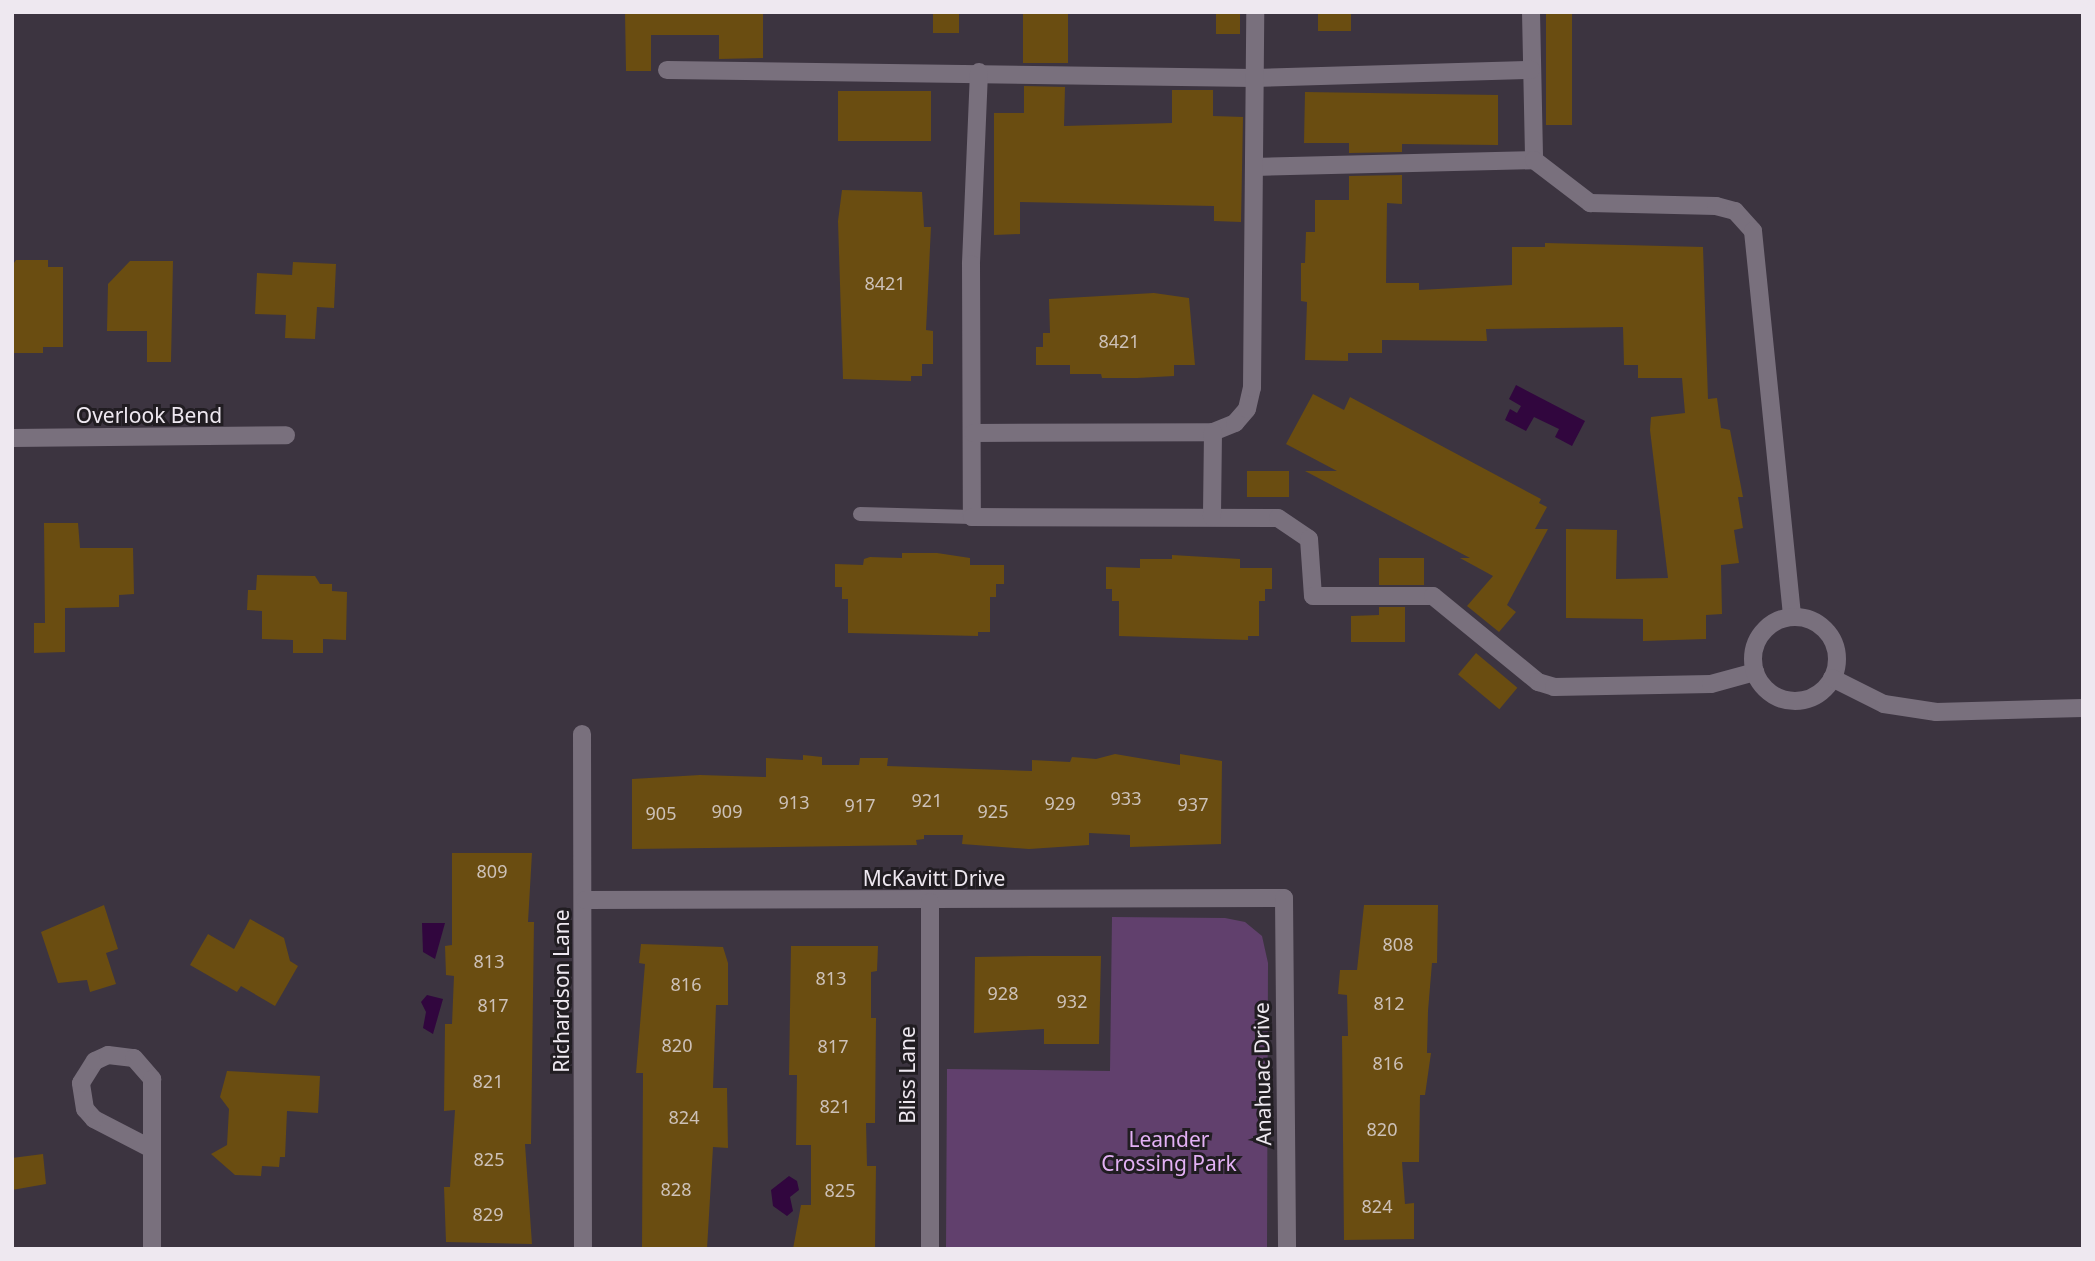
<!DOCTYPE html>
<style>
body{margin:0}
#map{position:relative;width:2095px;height:1261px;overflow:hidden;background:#3c3440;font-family:"Noto Sans",sans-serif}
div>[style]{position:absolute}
.green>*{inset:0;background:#61406d}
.water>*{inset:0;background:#31063e}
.building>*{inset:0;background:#6a4d11;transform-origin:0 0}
.service>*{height:14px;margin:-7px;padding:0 7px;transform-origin:7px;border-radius:7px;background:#79707d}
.minor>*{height:18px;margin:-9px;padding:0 9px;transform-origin:9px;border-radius:9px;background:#79707d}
.minor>.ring{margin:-9px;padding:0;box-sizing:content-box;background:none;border:18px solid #79707d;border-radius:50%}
span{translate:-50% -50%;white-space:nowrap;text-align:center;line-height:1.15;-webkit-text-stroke:6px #211d22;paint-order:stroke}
.number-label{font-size:18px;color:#cdc1b8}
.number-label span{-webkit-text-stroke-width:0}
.street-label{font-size:21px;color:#eee8f0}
.park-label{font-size:21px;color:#e3b1f5}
.frame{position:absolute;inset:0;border:14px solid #eee8f0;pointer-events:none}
</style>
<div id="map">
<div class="green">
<i style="clip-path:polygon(1112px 917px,1225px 918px,1245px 922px,1262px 936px,1268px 963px,1267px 1249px,946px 1249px,947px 1069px,1110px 1071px)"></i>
</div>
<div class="water">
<i style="clip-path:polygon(1516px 385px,1585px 421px,1572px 446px,1555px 437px,1559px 429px,1534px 417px,1526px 431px,1505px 420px,1510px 409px,1517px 413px,1521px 406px,1509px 399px)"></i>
<i style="clip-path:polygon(422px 923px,445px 923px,435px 959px,423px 952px)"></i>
<i style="clip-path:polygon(427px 995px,443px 999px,433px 1034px,423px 1028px,426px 1012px,421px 1002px)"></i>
<i style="clip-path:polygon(789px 1176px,797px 1181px,799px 1190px,790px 1197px,793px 1211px,787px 1216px,773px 1206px,771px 1190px)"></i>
</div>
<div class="building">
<i style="clip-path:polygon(625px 12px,763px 12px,763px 58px,719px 59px,719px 35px,651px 35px,651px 71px,626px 71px)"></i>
<i style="left:933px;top:12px;width:26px;height:21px"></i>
<i style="left:1023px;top:12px;width:45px;height:51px"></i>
<i style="left:1216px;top:12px;width:24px;height:22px"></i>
<i style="left:1318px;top:12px;width:33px;height:19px"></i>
<i style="left:1546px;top:12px;width:26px;height:113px"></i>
<i style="clip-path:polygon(1024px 86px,1065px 87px,1064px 126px,1172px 123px,1172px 90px,1213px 90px,1213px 116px,1243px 117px,1241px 222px,1214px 221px,1214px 206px,1020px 202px,1020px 234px,994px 235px,994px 113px,1024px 113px)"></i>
<i style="left:838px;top:91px;width:93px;height:50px"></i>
<i style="clip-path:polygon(1305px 92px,1498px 95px,1498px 145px,1402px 144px,1402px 152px,1349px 153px,1349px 143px,1304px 143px)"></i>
<i style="clip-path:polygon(1402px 175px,1402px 204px,1387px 203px,1386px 283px,1419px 283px,1419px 290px,1512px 285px,1512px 247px,1545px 247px,1545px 243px,1703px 247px,1708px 399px,1717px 398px,1721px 428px,1730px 430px,1743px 497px,1738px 497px,1743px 528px,1734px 530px,1739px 563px,1721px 565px,1722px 614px,1706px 615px,1706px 639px,1643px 641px,1643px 619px,1566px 618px,1566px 529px,1617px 530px,1616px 579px,1668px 578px,1650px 430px,1651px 417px,1685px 413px,1682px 378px,1638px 378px,1638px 365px,1624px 365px,1623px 327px,1486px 329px,1487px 341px,1382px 340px,1382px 353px,1348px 353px,1348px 361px,1305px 360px,1307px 302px,1301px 301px,1301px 263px,1305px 263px,1306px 232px,1315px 232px,1315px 200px,1349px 200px,1349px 176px)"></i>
<i style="clip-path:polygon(842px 190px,922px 192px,924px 227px,931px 227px,926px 330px,933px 331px,933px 364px,922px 364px,922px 376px,911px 376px,911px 381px,843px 379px,838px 221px)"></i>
<i style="clip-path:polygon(16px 260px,48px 260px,48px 267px,63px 267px,63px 347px,43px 347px,43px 353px,12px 353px,12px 266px)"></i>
<i style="clip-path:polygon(130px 261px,173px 261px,171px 362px,147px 362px,147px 331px,107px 331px,108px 284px)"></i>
<i style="clip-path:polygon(293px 262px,336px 264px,334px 308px,317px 307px,315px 339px,285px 338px,286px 315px,255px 314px,257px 273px,292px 275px)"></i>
<i style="clip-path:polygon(1154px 293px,1189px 298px,1195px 365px,1174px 365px,1174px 376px,1137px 378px,1102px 378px,1101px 374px,1070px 374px,1070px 365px,1036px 365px,1036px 347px,1043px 347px,1043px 333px,1050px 333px,1049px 299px)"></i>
<i style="clip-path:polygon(1313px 394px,1344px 410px,1350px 397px,1541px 499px,1539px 503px,1547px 507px,1535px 529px,1548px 529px,1507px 605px,1516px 612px,1499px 632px,1467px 606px,1493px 576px,1460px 558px,1470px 558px,1305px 471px,1337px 471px,1286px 444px)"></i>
<i style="left:1247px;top:471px;width:42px;height:26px"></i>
<i style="clip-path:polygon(44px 523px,78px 523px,80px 548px,133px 548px,134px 594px,119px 595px,119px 607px,65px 608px,65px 652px,34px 653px,34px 623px,45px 623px)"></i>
<i style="clip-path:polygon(902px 553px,937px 553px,970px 558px,970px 565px,1004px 565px,1004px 584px,996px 584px,996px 597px,990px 597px,990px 632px,978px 632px,978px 636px,848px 633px,848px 599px,842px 599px,842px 587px,835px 587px,835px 564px,863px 565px,864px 559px,870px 557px,902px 558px)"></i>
<i style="clip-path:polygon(1172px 555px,1240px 559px,1240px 568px,1272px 568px,1272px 589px,1265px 589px,1265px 601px,1259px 601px,1259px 636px,1248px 636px,1248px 640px,1119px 636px,1119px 601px,1112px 601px,1112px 589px,1106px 589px,1106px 567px,1140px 568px,1140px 559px,1172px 559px)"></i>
<i style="left:1379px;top:558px;width:45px;height:27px"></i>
<i style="clip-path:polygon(257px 575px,315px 576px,320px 584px,332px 584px,332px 591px,347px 592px,346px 640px,323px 639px,323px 653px,293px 653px,293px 640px,262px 639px,262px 611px,247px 610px,248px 590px,256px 590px)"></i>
<i style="clip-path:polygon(1379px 607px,1405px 607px,1405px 642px,1351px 642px,1351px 616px,1379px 615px)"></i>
<i style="left:1476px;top:653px;width:54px;height:28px;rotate:40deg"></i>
<i style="clip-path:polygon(1115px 754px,1180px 765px,1180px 754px,1222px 761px,1221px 844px,1130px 847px,1130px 835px,1089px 833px,1089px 845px,1029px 849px,962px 844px,963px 835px,924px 835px,924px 839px,916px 840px,917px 845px,632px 849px,632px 779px,700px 775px,766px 777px,766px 758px,803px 760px,803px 755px,822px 757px,822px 765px,859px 765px,860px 758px,888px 758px,887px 766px,1032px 771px,1032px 760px,1070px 762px,1072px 757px,1096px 759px)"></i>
<i style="clip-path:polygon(452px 853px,532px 853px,528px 922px,534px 922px,531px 1144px,525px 1144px,532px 1244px,446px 1242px,444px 1187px,450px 1187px,455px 1110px,444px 1111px,445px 1024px,452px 1024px,454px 976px,446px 975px,445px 946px,452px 945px)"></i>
<i style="clip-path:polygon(104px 905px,118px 949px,106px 953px,116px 984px,90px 992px,87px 980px,58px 983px,41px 932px)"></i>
<i style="clip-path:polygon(1364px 905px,1438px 905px,1437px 963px,1432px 963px,1428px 1011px,1427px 1053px,1431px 1053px,1425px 1095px,1420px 1095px,1419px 1162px,1402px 1162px,1405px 1204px,1414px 1203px,1414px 1239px,1344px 1240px,1342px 1036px,1348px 1036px,1347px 995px,1338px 994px,1340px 970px,1357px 970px)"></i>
<i style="clip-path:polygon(250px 919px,284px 938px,290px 961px,298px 966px,275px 1006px,241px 986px,237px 992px,190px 965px,208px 934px,234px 949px)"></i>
<i style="clip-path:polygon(641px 944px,723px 947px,728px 963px,728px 1005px,716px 1005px,713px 1088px,727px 1088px,728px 1148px,713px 1147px,707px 1249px,642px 1249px,643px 1073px,636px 1073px,645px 964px,639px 963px)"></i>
<i style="clip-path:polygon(791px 946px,878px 946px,877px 971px,871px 972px,871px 1018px,876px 1018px,875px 1123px,866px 1123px,867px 1166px,876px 1166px,875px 1249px,793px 1249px,801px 1205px,811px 1205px,811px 1145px,796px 1145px,797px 1075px,789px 1075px)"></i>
<i style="clip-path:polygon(1031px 956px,1101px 956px,1099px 1044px,1044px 1044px,1044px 1029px,974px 1033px,975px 957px)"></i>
<i style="clip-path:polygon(227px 1071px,320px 1076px,318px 1113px,287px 1111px,285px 1157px,280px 1157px,279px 1167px,262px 1166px,261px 1176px,235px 1175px,211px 1154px,227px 1145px,229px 1109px,220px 1097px)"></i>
<i style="clip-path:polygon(43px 1154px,46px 1184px,12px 1190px,12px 1158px)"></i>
</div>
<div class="service">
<i style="left:860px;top:514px;width:112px;rotate:1.5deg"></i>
</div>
<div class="minor">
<i style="left:1531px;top:12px;width:148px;rotate:88.8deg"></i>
<i style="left:667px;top:70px;width:587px;rotate:0.78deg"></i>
<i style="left:1254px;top:78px;width:277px;rotate:-1.7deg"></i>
<i style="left:979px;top:72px;width:192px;rotate:92.4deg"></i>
<i style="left:971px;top:264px;width:253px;rotate:89.8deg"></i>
<i style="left:972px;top:517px;width:306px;rotate:0.2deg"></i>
<i style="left:1278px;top:518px;width:37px;rotate:34deg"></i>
<i style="left:1309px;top:539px;width:57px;rotate:86deg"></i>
<i style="left:1313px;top:596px;width:120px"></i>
<i style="left:1433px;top:596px;width:136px;rotate:39.3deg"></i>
<i style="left:1538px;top:682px;width:17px;rotate:17deg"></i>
<i style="left:1554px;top:687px;width:157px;rotate:-1.1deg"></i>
<i style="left:1711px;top:684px;width:46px;rotate:-15.3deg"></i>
<i style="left:1254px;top:167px;width:280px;rotate:-1.4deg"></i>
<i style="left:1534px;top:160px;width:71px;rotate:37.5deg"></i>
<i style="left:1590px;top:203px;width:126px;rotate:1.4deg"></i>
<i style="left:1716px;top:206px;width:20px;rotate:15deg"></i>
<i style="left:1735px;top:211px;width:27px;rotate:48deg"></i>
<i style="left:1753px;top:231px;width:388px;rotate:84.2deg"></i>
<i style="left:1213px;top:432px;width:24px;rotate:-22deg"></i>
<i style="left:1235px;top:423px;width:18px;rotate:-49deg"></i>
<i style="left:1247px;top:409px;width:22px;rotate:-77deg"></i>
<i style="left:1252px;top:388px;width:376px;rotate:-89.5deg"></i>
<i style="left:973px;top:433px;width:240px;rotate:-0.2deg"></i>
<i style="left:1213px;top:432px;width:85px;rotate:90.7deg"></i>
<i style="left:12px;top:438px;width:274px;rotate:-0.6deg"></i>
<i class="ring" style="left:1753px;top:617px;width:66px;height:66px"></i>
<i style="left:1832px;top:678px;width:58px;rotate:26.6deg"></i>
<i style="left:1884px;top:704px;width:53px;rotate:8.7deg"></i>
<i style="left:1936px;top:712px;width:147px;rotate:-1.6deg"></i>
<i style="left:582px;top:734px;width:515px;rotate:89.89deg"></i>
<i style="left:585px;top:900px;width:699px;rotate:-0.16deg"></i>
<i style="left:1284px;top:898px;width:351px;rotate:89.5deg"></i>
<i style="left:148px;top:1147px;width:61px;rotate:-152.6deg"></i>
<i style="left:94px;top:1119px;width:13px;rotate:-132deg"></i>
<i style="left:85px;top:1109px;width:26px;rotate:-99deg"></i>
<i style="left:81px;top:1083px;width:26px;rotate:-58deg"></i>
<i style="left:95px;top:1061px;width:14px;rotate:-25deg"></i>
<i style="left:108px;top:1055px;width:26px;rotate:7deg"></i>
<i style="left:134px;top:1058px;width:28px;rotate:49deg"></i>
<i style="left:152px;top:1079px;width:170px;rotate:90deg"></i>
<i style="left:930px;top:1249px;width:347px;rotate:-90deg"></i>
</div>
<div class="number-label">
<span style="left:885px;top:283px">8421</span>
<span style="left:1119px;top:341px">8421</span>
<span style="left:1126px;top:798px">933</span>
<span style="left:927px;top:800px">921</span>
<span style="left:794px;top:802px">913</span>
<span style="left:1060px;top:803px">929</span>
<span style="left:1193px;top:804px">937</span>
<span style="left:860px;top:805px">917</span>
<span style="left:727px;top:811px">909</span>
<span style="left:993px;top:811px">925</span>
<span style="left:661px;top:813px">905</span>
<span style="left:492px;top:871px">809</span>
<span style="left:1398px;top:944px">808</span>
<span style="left:489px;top:961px">813</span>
<span style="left:831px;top:978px">813</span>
<span style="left:686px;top:984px">816</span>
<span style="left:1003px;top:993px">928</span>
<span style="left:1072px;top:1001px">932</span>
<span style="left:1389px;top:1003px">812</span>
<span style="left:493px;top:1005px">817</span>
<span style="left:677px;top:1045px">820</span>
<span style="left:833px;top:1046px">817</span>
<span style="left:1388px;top:1063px">816</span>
<span style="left:488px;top:1081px">821</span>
<span style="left:835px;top:1106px">821</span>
<span style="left:684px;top:1117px">824</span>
<span style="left:1382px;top:1129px">820</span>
<span style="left:489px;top:1159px">825</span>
<span style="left:676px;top:1189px">828</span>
<span style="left:840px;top:1190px">825</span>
<span style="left:1377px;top:1206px">824</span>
<span style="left:488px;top:1214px">829</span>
</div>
<div class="street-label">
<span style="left:149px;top:415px">Overlook Bend</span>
<span style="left:934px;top:878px">McKavitt Drive</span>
<span style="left:561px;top:991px;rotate:-90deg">Richardson Lane</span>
<span style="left:1262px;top:1074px;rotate:-91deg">Anahuac Drive</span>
<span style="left:907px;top:1075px;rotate:-90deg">Bliss Lane</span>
</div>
<div class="park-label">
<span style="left:1169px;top:1151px">Leander<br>Crossing Park</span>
</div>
<div class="frame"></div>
</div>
